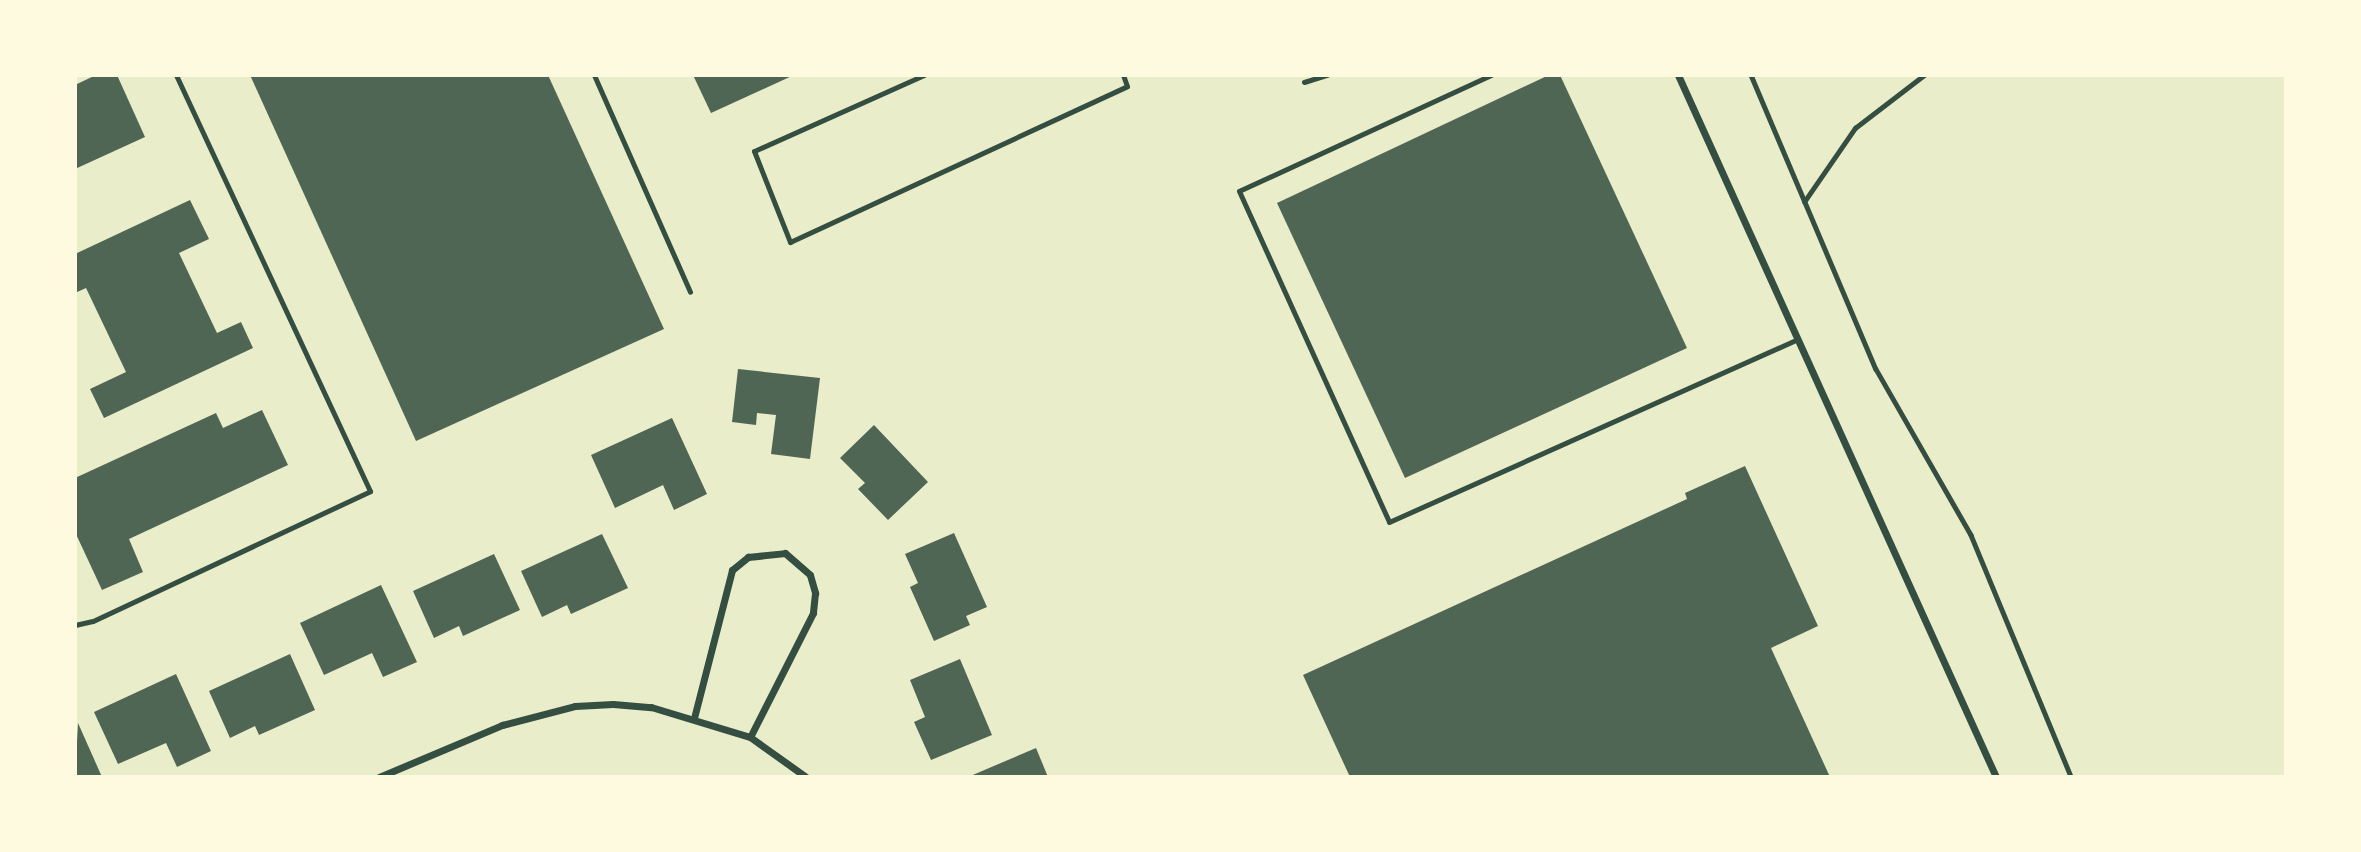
<!DOCTYPE html>
<style>
body{margin:0}
#map{position:relative;width:2361px;height:852px;overflow:hidden;background:#e9edc9;font-family:Roboto,sans-serif}
div>[style]{position:absolute}
.building>*{inset:0;background:#4f6655}
.path>*{height:4.5px;margin:-2.25px;padding:0 2.25px;transform-origin:2.25px;border-radius:2.25px;background:#344e41}
.service>*{height:5px;margin:-2.5px;padding:0 2.5px;transform-origin:2.5px;border-radius:2.5px;background:#344e41}
.minor>*{height:7px;margin:-3.5px;padding:0 3.5px;transform-origin:3.5px;border-radius:3.5px;background:#344e41}
span{translate:-50% -50%;white-space:nowrap;text-align:center;line-height:1.15;-webkit-text-stroke:7px #fefae0;paint-order:stroke}
.frame{position:absolute;inset:0;border:77px solid #fefae0;pointer-events:none}
</style>
<div id="map">
<div class="building">
<i style="clip-path:polygon(96px 75px,117px 75px,145px 137px,75px 169px,75px 85px)"></i>
<i style="clip-path:polygon(250px 75px,548px 75px,664px 329px,416px 441px)"></i>
<i style="clip-path:polygon(693px 75px,794px 75px,711px 113px)"></i>
<i style="clip-path:polygon(1549px 75px,1560px 75px,1687px 348px,1405px 478px,1277px 203px)"></i>
<i style="clip-path:polygon(190px 200px,209px 239px,179px 253px,217px 333px,241px 322px,253px 348px,104px 418px,90px 389px,126px 372px,86px 288px,75px 293px,75px 254px)"></i>
<i style="clip-path:polygon(738px 369px,820px 378px,810px 459px,771px 454px,776px 415px,757px 413px,756px 425px,732px 422px)"></i>
<i style="clip-path:polygon(262px 410px,288px 465px,129px 539px,143px 572px,102px 590px,75px 532px,75px 478px,216px 413px,223px 428px)"></i>
<i style="clip-path:polygon(672px 418px,707px 494px,674px 510px,663px 485px,615px 508px,591px 455px)"></i>
<i style="clip-path:polygon(874px 425px,928px 482px,888px 520px,858px 489px,865px 483px,840px 458px)"></i>
<i style="clip-path:polygon(1745px 466px,1818px 626px,1771px 648px,1830px 777px,1350px 777px,1303px 675px,1687px 499px,1685px 493px)"></i>
<i style="clip-path:polygon(954px 533px,987px 607px,966px 616px,970px 625px,934px 641px,910px 587px,918px 583px,905px 554px)"></i>
<i style="clip-path:polygon(602px 534px,628px 588px,571px 614px,567px 605px,542px 617px,521px 571px)"></i>
<i style="clip-path:polygon(494px 554px,520px 610px,463px 636px,459px 626px,434px 638px,413px 591px)"></i>
<i style="clip-path:polygon(381px 585px,417px 662px,383px 677px,372px 653px,324px 675px,300px 623px)"></i>
<i style="clip-path:polygon(290px 654px,315px 710px,259px 735px,255px 726px,230px 738px,209px 691px)"></i>
<i style="clip-path:polygon(960px 659px,992px 735px,931px 760px,914px 722px,925px 717px,910px 680px)"></i>
<i style="clip-path:polygon(176px 674px,211px 751px,177px 767px,166px 743px,118px 764px,94px 712px)"></i>
<i style="clip-path:polygon(78px 723px,102px 777px,75px 777px)"></i>
<i style="clip-path:polygon(1036px 748px,1048px 777px,968px 777px)"></i>
</div>
<div class="path">
<i style="left:1751px;top:75px;width:319px;rotate:67deg"></i>
<i style="left:1876px;top:369px;width:191px;rotate:60.2deg"></i>
<i style="left:1971px;top:535px;width:262px;rotate:67.5deg"></i>
<i style="left:1804px;top:202px;width:90px;rotate:-55.4deg"></i>
<i style="left:1855px;top:128px;width:87px;rotate:-37.5deg"></i>
</div>
<div class="service">
<i style="left:594px;top:75px;width:237px;rotate:66.1deg"></i>
<i style="left:924px;top:75px;width:186px;rotate:155.9deg"></i>
<i style="left:754px;top:151px;width:98px;rotate:68.4deg"></i>
<i style="left:790px;top:242px;width:371px;rotate:-24.8deg"></i>
<i style="left:1127px;top:86px;width:12px;rotate:-110deg"></i>
<i style="left:1491px;top:75px;width:277px;rotate:155.3deg"></i>
<i style="left:1239px;top:191px;width:363px;rotate:65.6deg"></i>
<i style="left:1389px;top:522px;width:445px;rotate:-24.1deg"></i>
<i style="left:1304px;top:82px;width:24px;rotate:-17deg"></i>
<i style="left:75px;top:625px;width:18px;rotate:-13deg"></i>
<i style="left:93px;top:621px;width:306px;rotate:-25.1deg"></i>
<i style="left:370px;top:491px;width:459px;rotate:-115deg"></i>
</div>
<div class="minor">
<i style="left:1678px;top:75px;width:771px;rotate:65.63deg"></i>
<i style="left:694px;top:718px;width:153px;rotate:-75.6deg"></i>
<i style="left:732px;top:570px;width:21px;rotate:-39deg"></i>
<i style="left:748px;top:557px;width:37px;rotate:-6deg"></i>
<i style="left:785px;top:553px;width:33px;rotate:41deg"></i>
<i style="left:810px;top:575px;width:19px;rotate:74deg"></i>
<i style="left:815px;top:593px;width:20px;rotate:96deg"></i>
<i style="left:813px;top:613px;width:139px;rotate:116.9deg"></i>
<i style="left:379px;top:777px;width:134px;rotate:-22.9deg"></i>
<i style="left:502px;top:725px;width:75px;rotate:-14.6deg"></i>
<i style="left:575px;top:706px;width:38px;rotate:-3deg"></i>
<i style="left:613px;top:704px;width:38px;rotate:5deg"></i>
<i style="left:651px;top:707px;width:103px;rotate:16.9deg"></i>
<i style="left:750px;top:737px;width:69px;rotate:35.5deg"></i>
</div>
<div class="frame"></div>
</div>
